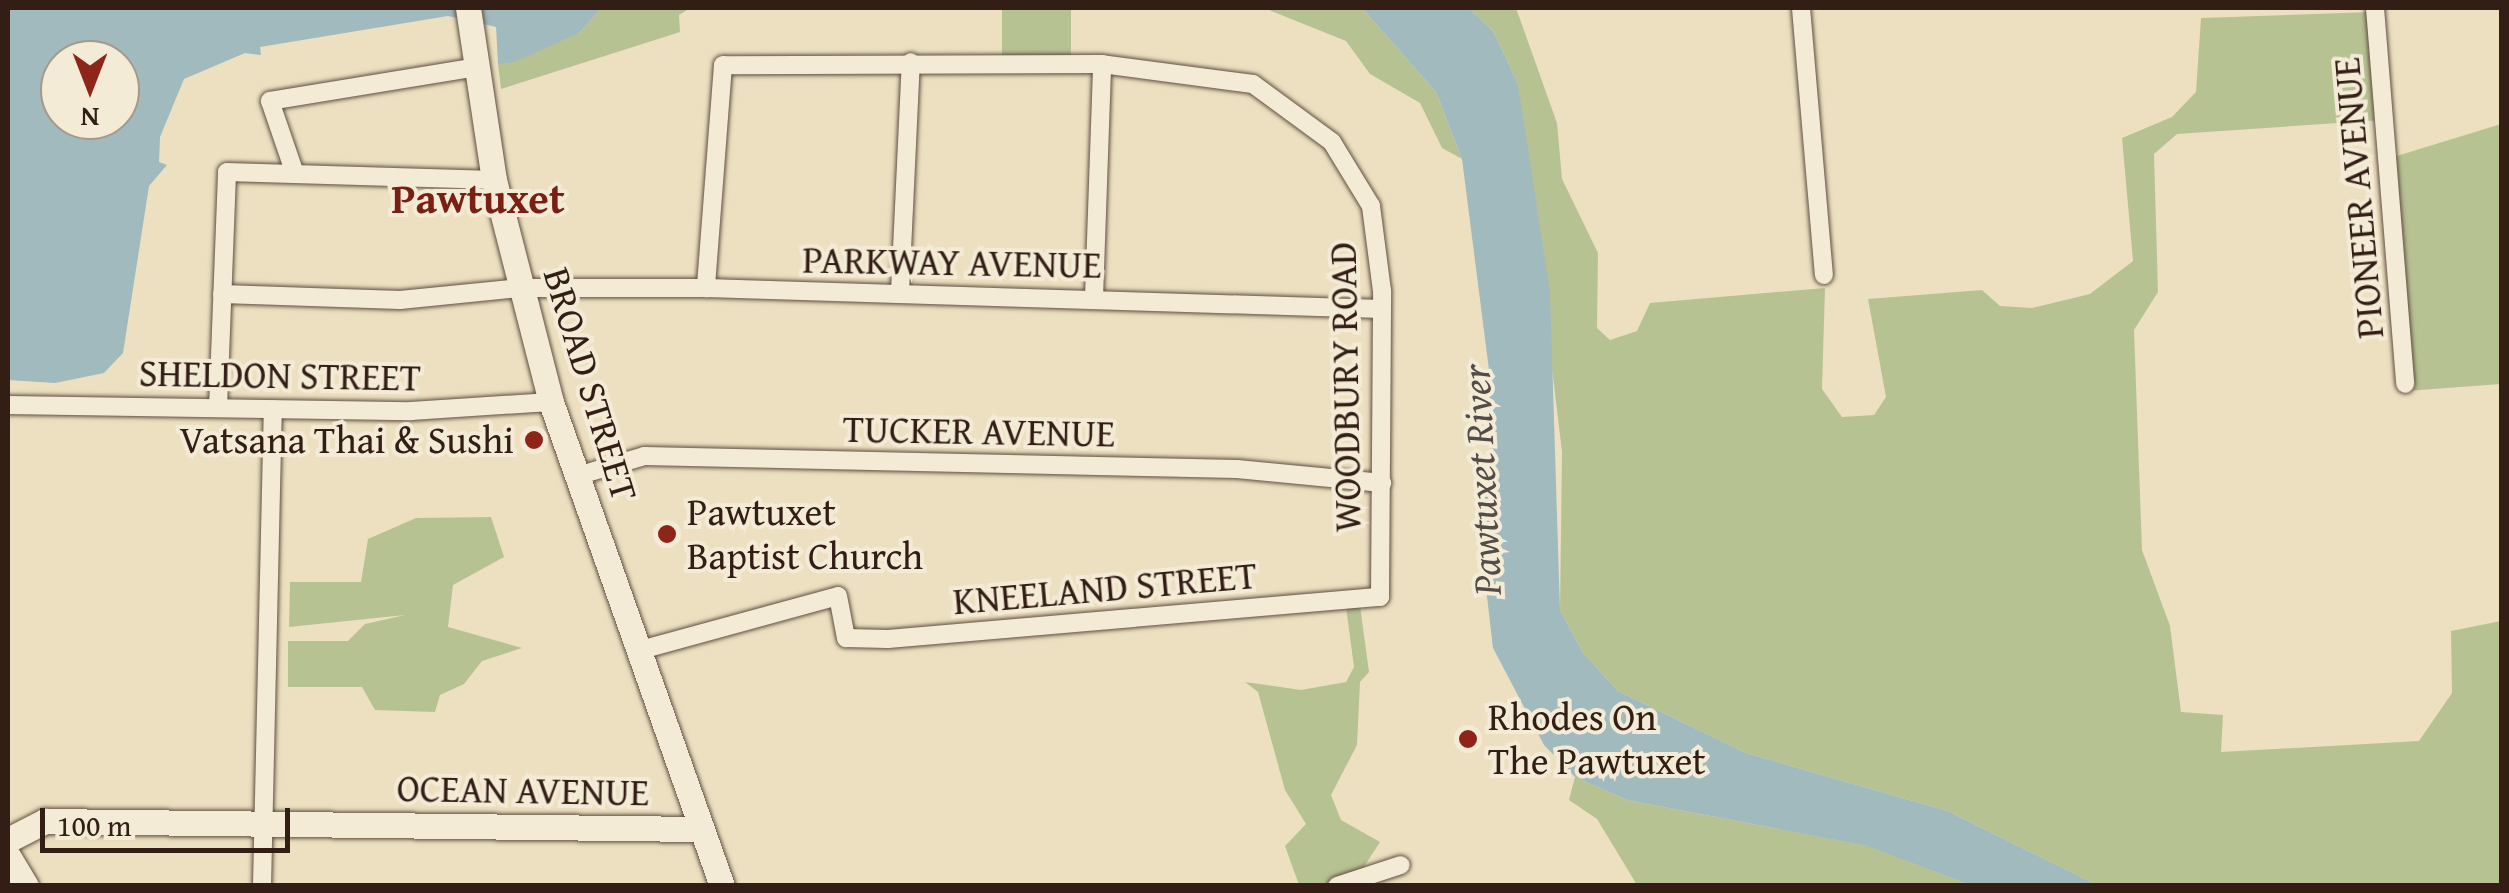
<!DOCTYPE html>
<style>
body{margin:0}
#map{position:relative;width:2509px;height:893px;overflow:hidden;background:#ece0c0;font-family:"Gentium Book Plus",serif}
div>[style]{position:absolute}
.green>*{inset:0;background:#b7c293;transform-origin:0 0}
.water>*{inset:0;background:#a0babe}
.roads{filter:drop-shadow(0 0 2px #604e40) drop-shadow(0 0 2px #604e40)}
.street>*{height:18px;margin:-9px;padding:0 9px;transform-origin:9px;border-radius:9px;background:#f3ebd6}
.secondary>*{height:25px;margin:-12.5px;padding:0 12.5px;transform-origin:12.5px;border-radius:12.5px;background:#f3ebd6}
.dots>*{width:28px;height:28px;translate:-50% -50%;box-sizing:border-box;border:5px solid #f3ebd6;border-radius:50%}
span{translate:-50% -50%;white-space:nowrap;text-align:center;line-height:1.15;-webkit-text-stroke:8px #f3ebd6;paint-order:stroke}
.street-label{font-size:38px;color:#321e15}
.poi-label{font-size:38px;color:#321e15}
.right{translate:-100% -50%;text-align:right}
.left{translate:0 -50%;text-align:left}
.water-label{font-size:40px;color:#534d48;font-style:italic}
.quarter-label{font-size:42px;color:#7a1f14;font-weight:700}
.frame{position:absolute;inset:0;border:10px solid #321e15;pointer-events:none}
.north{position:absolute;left:40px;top:40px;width:100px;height:100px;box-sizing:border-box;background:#f3ebd6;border:2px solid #a69989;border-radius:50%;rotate:180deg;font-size:28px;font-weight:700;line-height:40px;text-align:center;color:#321e15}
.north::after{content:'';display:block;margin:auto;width:35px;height:45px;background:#8f2418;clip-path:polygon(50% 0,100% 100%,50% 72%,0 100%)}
.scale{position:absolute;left:40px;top:808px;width:250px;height:45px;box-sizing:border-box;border:5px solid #321e15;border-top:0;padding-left:12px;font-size:30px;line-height:35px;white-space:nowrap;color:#321e15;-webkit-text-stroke:8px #f3ebd6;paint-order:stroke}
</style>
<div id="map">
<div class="green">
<i style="clip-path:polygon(602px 8px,690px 8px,679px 15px,680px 32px,501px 89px,498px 64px,579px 33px)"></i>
<i style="left:1002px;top:8px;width:69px;height:55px"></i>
<i style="clip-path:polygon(1264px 8px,1362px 8px,1436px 92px,1462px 159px,1442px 148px,1420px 103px,1370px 74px,1346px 41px)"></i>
<i style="clip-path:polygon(1469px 8px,1516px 8px,1557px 123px,1562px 179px,1598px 253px,1597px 328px,1610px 340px,1637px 331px,1650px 303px,1825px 288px,1822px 389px,1842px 417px,1874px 415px,1886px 397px,1868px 299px,1982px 290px,2000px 306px,2032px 308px,2090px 294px,2133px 261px,2122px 138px,2172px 117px,2196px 92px,2201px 18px,2372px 12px,2382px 120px,2177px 134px,2154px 154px,2158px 292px,2134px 330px,2142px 550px,2170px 626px,2181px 712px,2223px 715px,2221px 752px,2419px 741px,2452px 693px,2451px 631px,2501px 621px,2501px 885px,2097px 885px,1948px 811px,1746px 753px,1618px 691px,1583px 653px,1560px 610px,1562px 452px,1518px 84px,1493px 31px)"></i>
<i style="clip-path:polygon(2501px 124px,2501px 384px,2407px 391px,2387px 159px)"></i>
<i style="clip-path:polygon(491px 517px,504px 557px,453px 585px,448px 627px,522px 648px,482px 661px,464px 684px,440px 695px,435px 712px,375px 710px,362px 687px,288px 687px,288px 641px,348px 641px,365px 624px,405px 615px,289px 627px,290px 582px,361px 582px,368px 539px,416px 518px)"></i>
<i style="clip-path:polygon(1358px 591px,1369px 672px,1360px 682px,1357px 745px,1331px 795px,1341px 820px,1380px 842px,1352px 885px,1299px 885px,1285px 846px,1306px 824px,1285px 790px,1258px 692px,1245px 682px,1301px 690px,1346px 682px,1354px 667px,1344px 592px)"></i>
<i style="clip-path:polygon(1575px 777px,1627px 800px,1868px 846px,1970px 885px,1637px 885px,1597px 819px,1569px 800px)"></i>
</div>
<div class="water">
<i style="clip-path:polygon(evenodd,8px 8px,602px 8px,579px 33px,514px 62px,498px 64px,496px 27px,448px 16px,260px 47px,261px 55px,245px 53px,184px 79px,160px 137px,159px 162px,167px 165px,149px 186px,123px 353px,104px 373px,55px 383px,8px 380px,8px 8px,60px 60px,120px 60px,120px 120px,60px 120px,60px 60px)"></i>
<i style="clip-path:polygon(1362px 8px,1469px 8px,1493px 31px,1518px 84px,1550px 293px,1560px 610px,1583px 653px,1618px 691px,1746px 753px,1948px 811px,2097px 885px,1970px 885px,1867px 846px,1627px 800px,1575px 777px,1544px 745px,1493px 648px,1476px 502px,1491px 470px,1489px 370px,1462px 159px,1436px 92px)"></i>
</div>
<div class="roads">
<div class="street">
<i style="left:1801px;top:8px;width:268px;rotate:85.1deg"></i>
<i style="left:2375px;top:8px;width:377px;rotate:85.4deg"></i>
<i style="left:294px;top:171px;width:74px;rotate:-108.9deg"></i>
<i style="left:270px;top:101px;width:205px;rotate:-9.3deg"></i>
<i style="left:900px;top:292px;width:230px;rotate:-87.3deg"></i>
<i style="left:222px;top:294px;width:178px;rotate:1.9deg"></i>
<i style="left:400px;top:300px;width:122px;rotate:-5.7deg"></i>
<i style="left:521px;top:288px;width:185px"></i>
<i style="left:706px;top:288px;width:676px;rotate:1.78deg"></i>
<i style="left:1094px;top:298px;width:234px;rotate:-88deg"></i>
<i style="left:8px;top:405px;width:403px;rotate:0.9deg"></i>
<i style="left:411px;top:411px;width:140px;rotate:-3.7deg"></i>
<i style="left:218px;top:408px;width:236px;rotate:-87.8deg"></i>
<i style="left:227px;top:172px;width:267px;rotate:1.7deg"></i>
<i style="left:577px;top:476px;width:70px;rotate:-16.6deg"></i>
<i style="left:644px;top:456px;width:593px;rotate:1.26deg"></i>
<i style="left:1237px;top:469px;width:146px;rotate:5.5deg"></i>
<i style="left:637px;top:651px;width:208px;rotate:-15.3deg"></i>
<i style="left:838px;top:596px;width:43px;rotate:79.2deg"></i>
<i style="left:846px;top:638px;width:42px;rotate:1.4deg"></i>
<i style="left:888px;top:639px;width:494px;rotate:-4.9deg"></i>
<i style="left:1380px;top:597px;width:306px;rotate:-89.6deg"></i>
<i style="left:1382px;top:291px;width:86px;rotate:-97.4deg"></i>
<i style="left:1371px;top:206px;width:75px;rotate:-121.4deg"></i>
<i style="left:1332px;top:142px;width:98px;rotate:-143.7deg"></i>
<i style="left:1253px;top:84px;width:152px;rotate:-172.5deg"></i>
<i style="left:1102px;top:64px;width:379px;rotate:179.8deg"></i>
<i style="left:723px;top:65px;width:224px;rotate:94.4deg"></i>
<i style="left:262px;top:886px;width:477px;rotate:-88.7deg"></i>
<i style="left:1337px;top:886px;width:67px;rotate:-18.2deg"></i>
</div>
<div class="secondary">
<i style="left:468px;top:8px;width:174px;rotate:81.4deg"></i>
<i style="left:494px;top:180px;width:229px;rotate:75.6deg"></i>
<i style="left:551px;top:402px;width:513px;rotate:70.54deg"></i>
<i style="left:8px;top:840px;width:42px;rotate:-27.2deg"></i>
<i style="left:45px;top:821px;width:655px;rotate:0.7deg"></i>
<i style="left:8px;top:856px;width:35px;rotate:59deg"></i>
</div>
</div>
<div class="dots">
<i style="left:534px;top:440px;background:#8f2418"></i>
<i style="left:667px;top:534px;background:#8f2418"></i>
<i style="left:1468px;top:739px;background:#8f2418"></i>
</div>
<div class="street-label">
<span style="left:2358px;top:198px;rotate:-95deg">PIONEER AVENUE</span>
<span style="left:952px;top:262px;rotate:1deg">PARKWAY AVENUE</span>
<span style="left:280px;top:375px;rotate:1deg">SHELDON STREET</span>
<span style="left:591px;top:384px;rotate:73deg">BROAD STREET</span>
<span style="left:1345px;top:387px;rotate:-91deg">WOODBURY ROAD</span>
<span style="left:979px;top:431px;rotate:1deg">TUCKER AVENUE</span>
<span style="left:1105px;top:588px;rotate:-5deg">KNEELAND STREET</span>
<span style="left:523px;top:790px;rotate:1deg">OCEAN AVENUE</span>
</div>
<div class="poi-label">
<span class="right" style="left:514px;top:440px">Vatsana Thai &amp; Sushi</span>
<span class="left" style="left:687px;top:534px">Pawtuxet<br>Baptist Church</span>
<span class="left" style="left:1488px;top:739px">Rhodes On<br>The Pawtuxet</span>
</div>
<div class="water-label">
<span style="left:1481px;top:480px;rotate:-93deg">Pawtuxet River</span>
</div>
<div class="quarter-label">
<span style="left:478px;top:198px">Pawtuxet</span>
</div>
<div class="frame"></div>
<div class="north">N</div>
<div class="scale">100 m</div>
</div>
